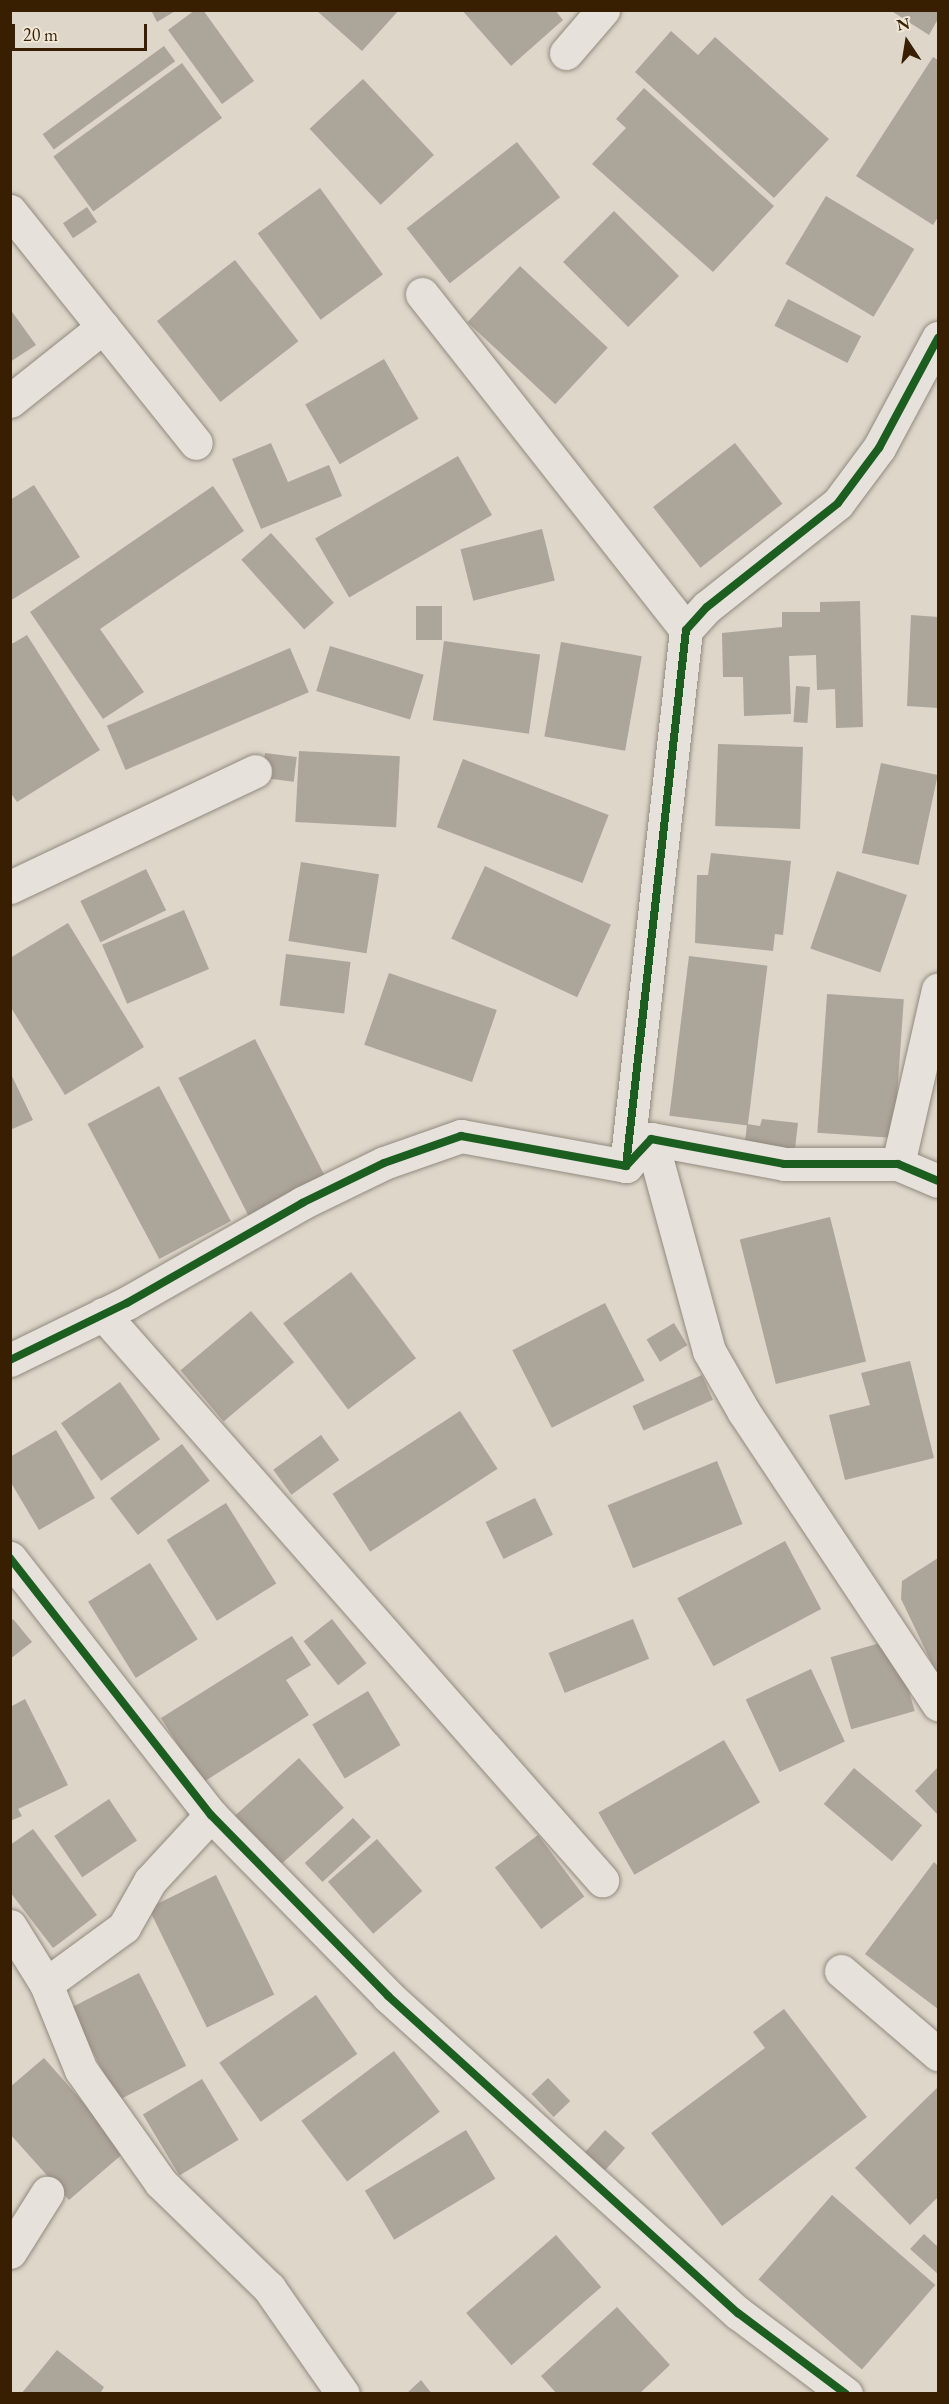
<!DOCTYPE html>
<style>
body{margin:0}
#map{position:relative;width:949px;height:2404px;overflow:hidden;background:#ddd6c9;font-family:"EB Garamond",serif}
div>[style]{position:absolute}
.building>*{inset:0;background:#aca59a;transform-origin:0 0}
.roads{filter:drop-shadow(0 0 2px #918a7f) drop-shadow(0 0 2px #918a7f)}
.street>*{height:33px;margin:-16.5px;padding:0 16.5px;transform-origin:16.5px;border-radius:16.5px;background:#e6e2db}
.cycleway>*{height:8px;margin:-4px;padding:0 4px;transform-origin:4px;border-radius:4px;background:#1b5e20}
span{translate:-50% -50%;white-space:nowrap;text-align:center;line-height:1.15;-webkit-text-stroke:6px #eee7d7;paint-order:stroke}
.frame{position:absolute;inset:0;border:12px solid #381f02;pointer-events:none}
.north{position:absolute;left:877px;top:12px;width:60px;height:60px;-webkit-text-stroke:4px #eee7d7;paint-order:stroke;rotate:348deg;font-size:16px;font-weight:700;line-height:24px;text-align:center;color:#381f02}
.north::after{content:'';display:block;margin:auto;width:21px;height:27px;background:#381f02;clip-path:polygon(50% 0,100% 100%,50% 72%,0 100%)}
.scale{position:absolute;left:12px;top:24px;width:135px;height:27px;box-sizing:border-box;border:3px solid #381f02;border-top:0;padding-left:8px;font-size:18px;line-height:21px;white-space:nowrap;color:#381f02;-webkit-text-stroke:4px #eee7d7;paint-order:stroke}
</style>
<div id="map">
<div class="building">
<i style="clip-path:polygon(151px 10px,177px 10px,157px 22px)"></i>
<i style="clip-path:polygon(195px 10px,203px 10px,254px 81px,222px 104px,168px 30px)"></i>
<i style="clip-path:polygon(316px 10px,399px 10px,362px 51px)"></i>
<i style="clip-path:polygon(462px 10px,555px 10px,563px 20px,511px 66px)"></i>
<i style="clip-path:polygon(890px 10px,938px 10px,938px 19px,929px 35px)"></i>
<i style="clip-path:polygon(671px 31px,698px 55px,715px 37px,829px 139px,774px 198px,635px 72px)"></i>
<i style="left:164px;top:46px;width:19px;height:150px;rotate:54deg"></i>
<i style="clip-path:polygon(933px 57px,938px 60px,938px 217px,933px 225px,856px 176px)"></i>
<i style="left:182px;top:63px;width:68px;height:159px;rotate:54deg"></i>
<i style="left:363px;top:79px;width:104px;height:73px;rotate:47deg"></i>
<i style="clip-path:polygon(644px 88px,774px 206px,713px 272px,592px 164px,626px 128px,616px 119px)"></i>
<i style="left:517px;top:142px;width:70px;height:140px;rotate:52deg"></i>
<i style="left:320px;top:188px;width:107px;height:77px;rotate:54deg"></i>
<i style="left:826px;top:196px;width:103px;height:79px;rotate:31deg"></i>
<i style="left:87px;top:207px;width:18px;height:29px;rotate:56deg"></i>
<i style="left:614px;top:211px;width:92px;height:72px;rotate:45deg"></i>
<i style="left:235px;top:260px;width:103px;height:99px;rotate:52deg"></i>
<i style="left:520px;top:266px;width:120px;height:77px;rotate:43deg"></i>
<i style="left:788px;top:299px;width:82px;height:30px;rotate:27deg"></i>
<i style="clip-path:polygon(10px 309px,36px 345px,10px 362px)"></i>
<i style="left:384px;top:359px;width:69px;height:91px;rotate:60deg"></i>
<i style="clip-path:polygon(271px 443px,288px 482px,329px 465px,342px 496px,261px 529px,232px 459px)"></i>
<i style="left:735px;top:443px;width:77px;height:104px;rotate:52deg"></i>
<i style="left:458px;top:456px;width:68px;height:165px;rotate:60deg"></i>
<i style="clip-path:polygon(34px 485px,80px 557px,10px 601px,10px 500px)"></i>
<i style="clip-path:polygon(213px 486px,244px 531px,100px 629px,144px 692px,103px 719px,30px 612px)"></i>
<i style="left:542px;top:529px;width:53px;height:84px;rotate:76deg"></i>
<i style="left:271px;top:533px;width:94px;height:40px;rotate:48deg"></i>
<i style="clip-path:polygon(860px 601px,863px 727px,836px 728px,835px 689px,817px 690px,816px 655px,789px 656px,791px 714px,744px 716px,743px 677px,723px 677px,722px 633px,782px 627px,782px 612px,820px 612px,820px 602px)"></i>
<i style="left:442px;top:606px;width:34px;height:26px;rotate:90deg"></i>
<i style="clip-path:polygon(911px 615px,938px 617px,938px 708px,907px 706px)"></i>
<i style="clip-path:polygon(27px 635px,100px 750px,17px 802px,10px 792px,10px 645px)"></i>
<i style="left:444px;top:641px;width:97px;height:80px;rotate:8deg"></i>
<i style="left:561px;top:642px;width:82px;height:96px;rotate:10deg"></i>
<i style="left:330px;top:646px;width:98px;height:47px;rotate:17deg"></i>
<i style="left:290px;top:648px;width:48px;height:199px;rotate:67deg"></i>
<i style="left:796px;top:686px;width:14px;height:36px;rotate:4deg"></i>
<i style="left:718px;top:744px;width:85px;height:82px;rotate:2deg"></i>
<i style="left:299px;top:751px;width:101px;height:71px;rotate:3deg"></i>
<i style="left:265px;top:753px;width:32px;height:25px;rotate:7deg"></i>
<i style="left:463px;top:759px;width:156px;height:73px;rotate:21deg"></i>
<i style="left:881px;top:763px;width:58px;height:92px;rotate:12deg"></i>
<i style="clip-path:polygon(711px 853px,791px 861px,783px 935px,775px 934px,773px 951px,695px 943px,697px 875px,708px 875px)"></i>
<i style="left:301px;top:862px;width:79px;height:80px;rotate:9deg"></i>
<i style="left:485px;top:866px;width:139px;height:80px;rotate:25deg"></i>
<i style="left:146px;top:869px;width:46px;height:73px;rotate:64deg"></i>
<i style="left:837px;top:871px;width:74px;height:82px;rotate:19deg"></i>
<i style="left:184px;top:910px;width:64px;height:89px;rotate:67deg"></i>
<i style="clip-path:polygon(68px 923px,144px 1047px,65px 1095px,10px 1006px,10px 958px)"></i>
<i style="left:286px;top:954px;width:65px;height:52px;rotate:7deg"></i>
<i style="left:689px;top:956px;width:79px;height:161px;rotate:7deg"></i>
<i style="left:389px;top:973px;width:114px;height:76px;rotate:19deg"></i>
<i style="left:827px;top:994px;width:77px;height:139px;rotate:4deg"></i>
<i style="left:255px;top:1039px;width:162px;height:86px;rotate:63deg"></i>
<i style="clip-path:polygon(10px 1072px,33px 1120px,10px 1130px)"></i>
<i style="left:159px;top:1086px;width:153px;height:81px;rotate:62deg"></i>
<i style="clip-path:polygon(762px 1119px,798px 1123px,794px 1157px,744px 1151px,747px 1124px,760px 1126px)"></i>
<i style="left:830px;top:1217px;width:149px;height:93px;rotate:76deg"></i>
<i style="left:351px;top:1272px;width:108px;height:85px;rotate:53deg"></i>
<i style="left:605px;top:1303px;width:87px;height:104px;rotate:63deg"></i>
<i style="left:251px;top:1311px;width:67px;height:92px;rotate:50deg"></i>
<i style="left:674px;top:1323px;width:26px;height:32px;rotate:59deg"></i>
<i style="clip-path:polygon(910px 1361px,934px 1458px,845px 1480px,829px 1415px,870px 1405px,861px 1373px)"></i>
<i style="left:702px;top:1375px;width:27px;height:76px;rotate:66deg"></i>
<i style="left:120px;top:1382px;width:70px;height:72px;rotate:55deg"></i>
<i style="left:460px;top:1411px;width:69px;height:152px;rotate:57deg"></i>
<i style="clip-path:polygon(56px 1430px,95px 1498px,39px 1530px,10px 1481px,10px 1457px)"></i>
<i style="left:321px;top:1435px;width:31px;height:59px;rotate:54deg"></i>
<i style="left:182px;top:1444px;width:46px;height:90px;rotate:53deg"></i>
<i style="left:717px;top:1461px;width:68px;height:118px;rotate:68deg"></i>
<i style="left:535px;top:1498px;width:41px;height:55px;rotate:64deg"></i>
<i style="left:226px;top:1503px;width:95px;height:70px;rotate:58deg"></i>
<i style="left:785px;top:1541px;width:77px;height:122px;rotate:62deg"></i>
<i style="clip-path:polygon(938px 1558px,938px 1676px,901px 1599px,902px 1581px)"></i>
<i style="left:150px;top:1563px;width:90px;height:73px;rotate:58deg"></i>
<i style="clip-path:polygon(13px 1619px,32px 1642px,10px 1659px,10px 1621px)"></i>
<i style="left:332px;top:1619px;width:56px;height:36px;rotate:52deg"></i>
<i style="left:633px;top:1619px;width:43px;height:91px;rotate:68deg"></i>
<i style="clip-path:polygon(292px 1636px,311px 1665px,286px 1680px,309px 1715px,202px 1783px,161px 1718px)"></i>
<i style="left:894px;top:1639px;width:75px;height:66px;rotate:74deg"></i>
<i style="left:811px;top:1669px;width:80px;height:72px;rotate:65deg"></i>
<i style="left:368px;top:1691px;width:63px;height:65px;rotate:59deg"></i>
<i style="clip-path:polygon(25px 1699px,68px 1785px,18px 1809px,22px 1816px,10px 1821px,10px 1707px)"></i>
<i style="left:724px;top:1740px;width:72px;height:145px;rotate:60deg"></i>
<i style="left:299px;top:1758px;width:67px;height:92px;rotate:48deg"></i>
<i style="clip-path:polygon(938px 1767px,938px 1815px,915px 1791px)"></i>
<i style="left:854px;top:1768px;width:89px;height:47px;rotate:40deg"></i>
<i style="left:109px;top:1799px;width:50px;height:66px;rotate:56deg"></i>
<i style="left:353px;top:1818px;width:26px;height:66px;rotate:47deg"></i>
<i style="clip-path:polygon(33px 1829px,97px 1915px,53px 1948px,10px 1892px,10px 1845px)"></i>
<i style="left:538px;top:1835px;width:77px;height:54px;rotate:53deg"></i>
<i style="left:377px;top:1839px;width:69px;height:65px;rotate:49deg"></i>
<i style="clip-path:polygon(934px 1862px,938px 1866px,938px 2009px,865px 1954px)"></i>
<i style="left:216px;top:1875px;width:133px;height:75px;rotate:64deg"></i>
<i style="left:139px;top:1973px;width:104px;height:77px;rotate:63deg"></i>
<i style="left:316px;top:1995px;width:72px;height:118px;rotate:55deg"></i>
<i style="clip-path:polygon(784px 2009px,867px 2117px,722px 2226px,651px 2133px,765px 2048px,753px 2032px)"></i>
<i style="left:394px;top:2051px;width:76px;height:116px;rotate:53deg"></i>
<i style="clip-path:polygon(44px 2058px,126px 2151px,69px 2200px,10px 2134px,10px 2087px)"></i>
<i style="left:548px;top:2078px;width:32px;height:23px;rotate:46deg"></i>
<i style="left:202px;top:2079px;width:71px;height:69px;rotate:59deg"></i>
<i style="clip-path:polygon(938px 2087px,938px 2197px,910px 2225px,855px 2168px)"></i>
<i style="left:466px;top:2130px;width:57px;height:118px;rotate:59deg"></i>
<i style="left:605px;top:2130px;width:27px;height:39px;rotate:42deg"></i>
<i style="left:832px;top:2195px;width:137px;height:112px;rotate:41deg"></i>
<i style="clip-path:polygon(924px 2234px,938px 2247px,938px 2274px,910px 2249px)"></i>
<i style="left:556px;top:2235px;width:69px;height:119px;rotate:49deg"></i>
<i style="clip-path:polygon(617px 2307px,670px 2365px,639px 2394px,557px 2394px,541px 2376px)"></i>
<i style="clip-path:polygon(57px 2350px,104px 2387px,100px 2394px,21px 2394px)"></i>
<i style="clip-path:polygon(421px 2380px,432px 2394px,406px 2394px)"></i>
</div>
<div class="roads">
<div class="street">
<i style="left:566px;top:53px;width:57px;rotate:-49.3deg"></i>
<i style="left:10px;top:211px;width:297px;rotate:51.3deg"></i>
<i style="left:422px;top:294px;width:427px;rotate:51.8deg"></i>
<i style="left:10px;top:401px;width:119px;rotate:-38.5deg"></i>
<i style="left:10px;top:887px;width:271px;rotate:-25.3deg"></i>
<i style="left:651px;top:1139px;width:220px;rotate:74.7deg"></i>
<i style="left:709px;top:1351px;width:70px;rotate:60.2deg"></i>
<i style="left:744px;top:1412px;width:351px;rotate:56.4deg"></i>
<i style="left:898px;top:1164px;width:179px;rotate:-77.1deg"></i>
<i style="left:626px;top:1166px;width:539px;rotate:-83.61deg"></i>
<i style="left:686px;top:630px;width:31px;rotate:-48deg"></i>
<i style="left:707px;top:607px;width:167px;rotate:-38.4deg"></i>
<i style="left:838px;top:503px;width:69px;rotate:-53.3deg"></i>
<i style="left:879px;top:448px;width:125px;rotate:-61.8deg"></i>
<i style="left:103px;top:1314px;width:755px;rotate:48.6deg"></i>
<i style="left:10px;top:1360px;width:130px;rotate:-26deg"></i>
<i style="left:127px;top:1303px;width:202px;rotate:-29.7deg"></i>
<i style="left:302px;top:1203px;width:91px;rotate:-26deg"></i>
<i style="left:384px;top:1163px;width:82px;rotate:-19.3deg"></i>
<i style="left:461px;top:1136px;width:168px;rotate:10.3deg"></i>
<i style="left:626px;top:1166px;width:37px;rotate:-47deg"></i>
<i style="left:651px;top:1139px;width:135px;rotate:10.6deg"></i>
<i style="left:784px;top:1164px;width:114px"></i>
<i style="left:898px;top:1164px;width:43px;rotate:23deg"></i>
<i style="left:10px;top:1558px;width:326px;rotate:52deg"></i>
<i style="left:211px;top:1815px;width:253px;rotate:45.6deg"></i>
<i style="left:388px;top:1996px;width:472px;rotate:42.2deg"></i>
<i style="left:738px;top:2313px;width:135px;rotate:36.9deg"></i>
<i style="left:10px;top:1926px;width:68px;rotate:58.2deg"></i>
<i style="left:46px;top:1984px;width:97px;rotate:-36.2deg"></i>
<i style="left:124px;top:1927px;width:53px;rotate:-60.5deg"></i>
<i style="left:150px;top:1881px;width:90px;rotate:-47.3deg"></i>
<i style="left:841px;top:1971px;width:128px;rotate:40.6deg"></i>
<i style="left:46px;top:1984px;width:93px;rotate:67.9deg"></i>
<i style="left:81px;top:2070px;width:138px;rotate:54.7deg"></i>
<i style="left:161px;top:2183px;width:151px;rotate:44.2deg"></i>
<i style="left:269px;top:2288px;width:129px;rotate:55.1deg"></i>
<i style="left:10px;top:2252px;width:70px;rotate:-57.9deg"></i>
</div>
</div>
<div class="cycleway">
<i style="left:626px;top:1166px;width:539px;rotate:-83.61deg"></i>
<i style="left:686px;top:630px;width:31px;rotate:-48deg"></i>
<i style="left:707px;top:607px;width:167px;rotate:-38.4deg"></i>
<i style="left:838px;top:503px;width:69px;rotate:-53.3deg"></i>
<i style="left:879px;top:448px;width:125px;rotate:-61.8deg"></i>
<i style="left:10px;top:1360px;width:130px;rotate:-26deg"></i>
<i style="left:127px;top:1303px;width:202px;rotate:-29.7deg"></i>
<i style="left:302px;top:1203px;width:91px;rotate:-26deg"></i>
<i style="left:384px;top:1163px;width:82px;rotate:-19.3deg"></i>
<i style="left:461px;top:1136px;width:168px;rotate:10.3deg"></i>
<i style="left:626px;top:1166px;width:37px;rotate:-47deg"></i>
<i style="left:651px;top:1139px;width:135px;rotate:10.6deg"></i>
<i style="left:784px;top:1164px;width:114px"></i>
<i style="left:898px;top:1164px;width:43px;rotate:23deg"></i>
<i style="left:10px;top:1558px;width:326px;rotate:52deg"></i>
<i style="left:211px;top:1815px;width:253px;rotate:45.6deg"></i>
<i style="left:388px;top:1996px;width:472px;rotate:42.2deg"></i>
<i style="left:738px;top:2313px;width:135px;rotate:36.9deg"></i>
</div>
<div class="frame"></div>
<div class="north">N</div>
<div class="scale">20 m</div>
</div>
